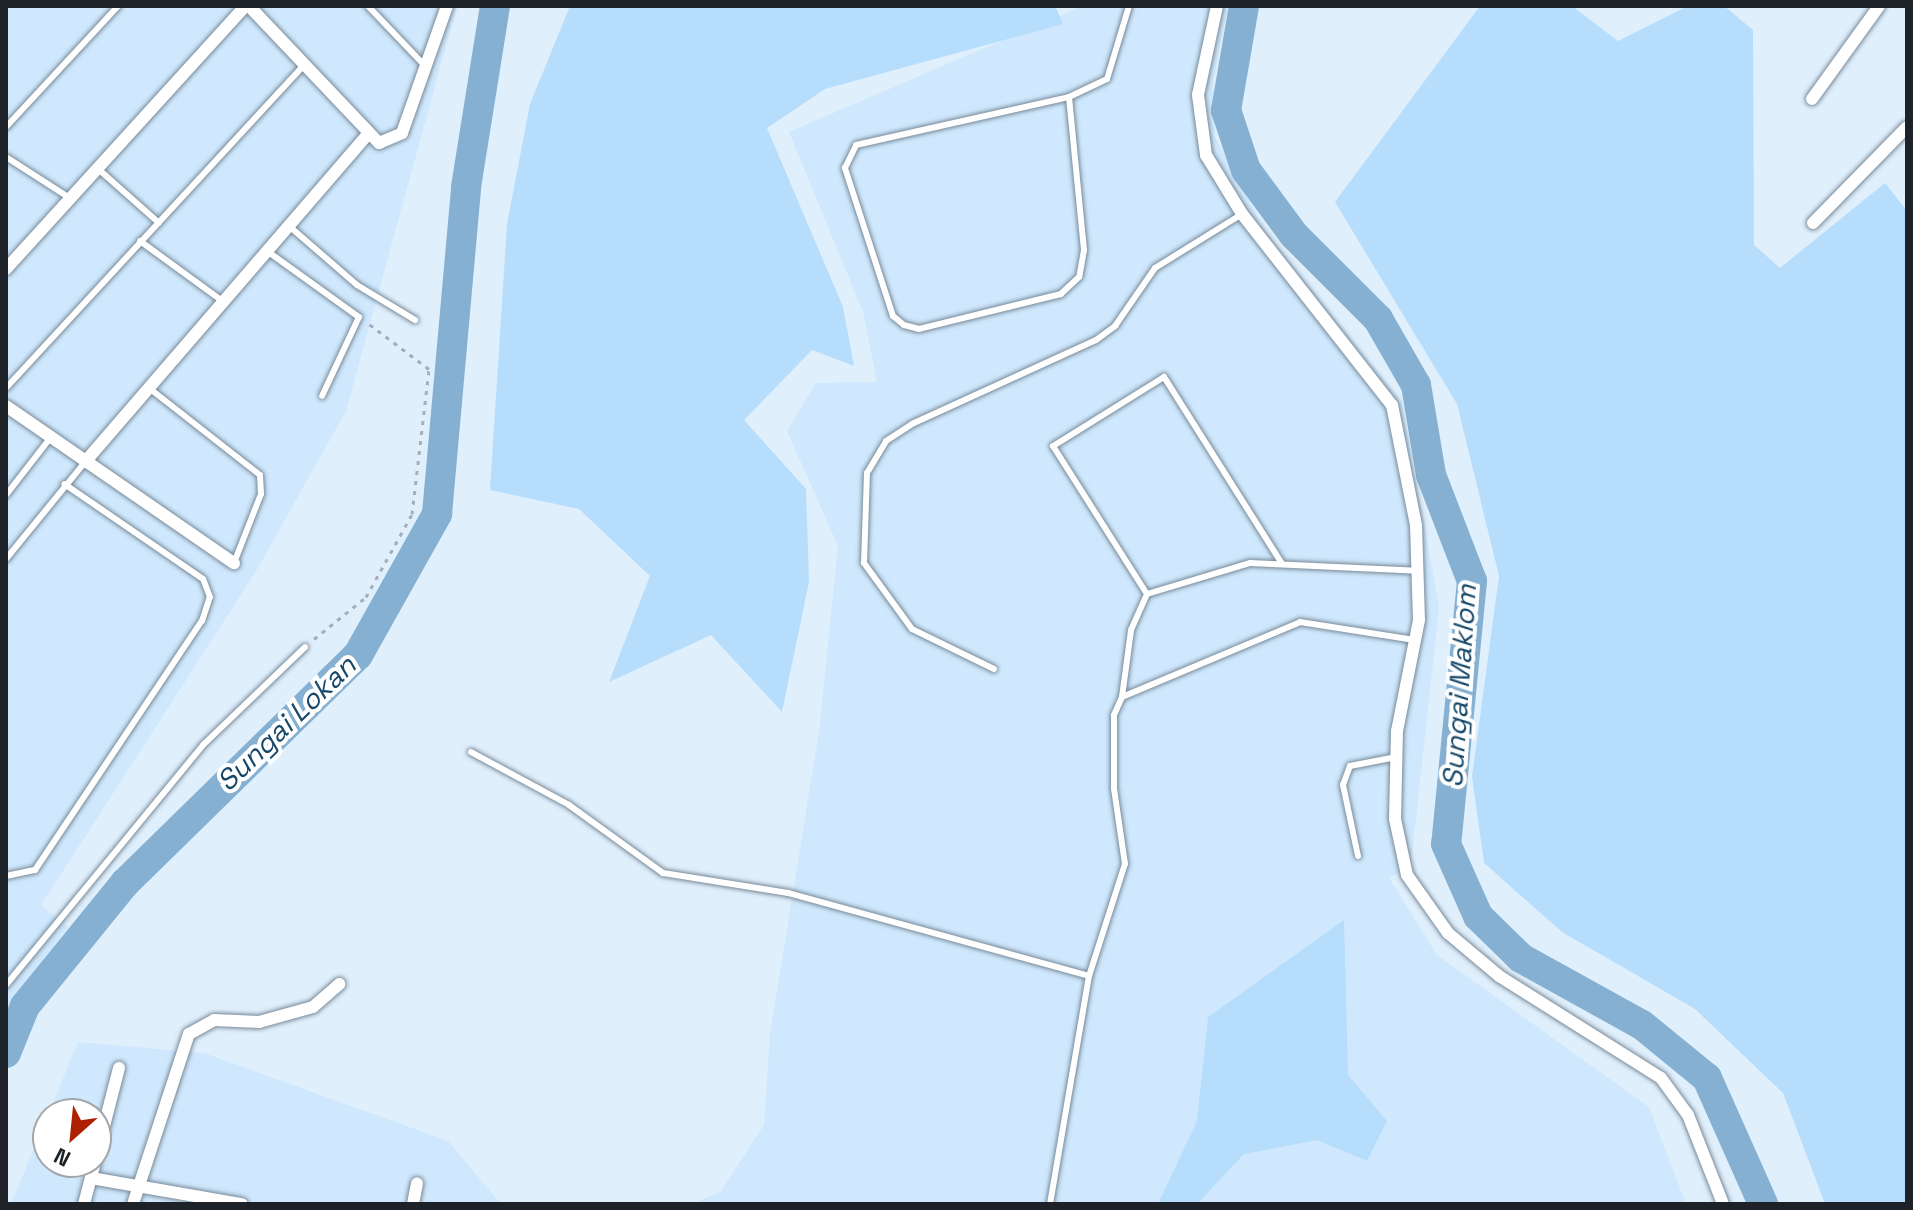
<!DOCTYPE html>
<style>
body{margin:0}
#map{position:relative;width:1913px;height:1210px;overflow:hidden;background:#e0effc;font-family:"Space Grotesk",sans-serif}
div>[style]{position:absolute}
.built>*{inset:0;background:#cfe8fd}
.green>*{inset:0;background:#b6ddfc}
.river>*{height:30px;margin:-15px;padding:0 15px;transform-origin:15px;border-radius:15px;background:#86b0d1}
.path>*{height:3px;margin-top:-1.5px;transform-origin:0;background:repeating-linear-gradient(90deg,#a3afba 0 4px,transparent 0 10px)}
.roads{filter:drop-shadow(0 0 2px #798a98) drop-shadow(0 0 2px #798a98)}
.lane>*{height:6px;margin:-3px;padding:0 3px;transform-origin:3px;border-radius:3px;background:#fff}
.street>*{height:12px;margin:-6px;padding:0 6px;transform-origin:6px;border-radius:6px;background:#fff}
span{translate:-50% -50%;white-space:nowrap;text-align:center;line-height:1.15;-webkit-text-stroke:8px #fff;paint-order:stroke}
.water-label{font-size:28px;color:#17486a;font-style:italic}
.frame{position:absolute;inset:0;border:8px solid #1c2228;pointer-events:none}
.north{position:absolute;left:32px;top:1098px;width:80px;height:80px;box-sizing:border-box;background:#fff;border:2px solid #a4a7a9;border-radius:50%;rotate:207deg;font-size:22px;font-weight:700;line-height:32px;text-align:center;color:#1c2228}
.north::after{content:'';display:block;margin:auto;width:28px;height:36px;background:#ae2100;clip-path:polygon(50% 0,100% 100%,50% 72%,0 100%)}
</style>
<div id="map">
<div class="built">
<i style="clip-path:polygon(6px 6px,457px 6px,346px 411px,255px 573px,41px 905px,68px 927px,17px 994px,6px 1033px)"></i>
<i style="clip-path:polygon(1083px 6px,1228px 6px,1213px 82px,1215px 137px,1265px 231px,1402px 402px,1439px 607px,1411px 864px,1389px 878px,1437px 955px,1649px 1107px,1686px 1204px,693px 1204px,721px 1191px,764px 1125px,770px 1034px,819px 732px,838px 546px,787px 431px,816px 383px,877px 382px,863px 312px,789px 132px)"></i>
<i style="clip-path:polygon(evenodd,78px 1042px,204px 1053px,448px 1141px,501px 1204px,11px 1204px,78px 1042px,48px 1114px,96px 1114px,96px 1162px,48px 1162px,48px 1114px)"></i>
</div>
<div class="green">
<i style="clip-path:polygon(570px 6px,1055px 6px,1063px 24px,825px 89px,767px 128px,843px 307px,854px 366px,812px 350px,744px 420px,806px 489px,809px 582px,782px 712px,711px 635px,609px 682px,650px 576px,579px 509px,490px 490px,507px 224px,530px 104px)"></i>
<i style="clip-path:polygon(1480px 6px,1572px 6px,1618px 41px,1688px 6px,1724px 6px,1753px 30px,1754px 245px,1780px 268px,1885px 183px,1907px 211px,1907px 1204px,1825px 1204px,1783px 1093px,1695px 1009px,1562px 932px,1484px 863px,1472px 777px,1499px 576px,1457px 404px,1335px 202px)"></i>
<i style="clip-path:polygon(1344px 920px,1348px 1075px,1387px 1121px,1367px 1161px,1317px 1140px,1244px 1154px,1197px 1204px,1158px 1204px,1197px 1121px,1208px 1017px)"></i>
</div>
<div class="river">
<i style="left:1244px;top:6px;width:106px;rotate:99.8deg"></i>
<i style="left:1226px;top:110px;width:63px;rotate:71.6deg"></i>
<i style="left:1246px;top:170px;width:81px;rotate:53.6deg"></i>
<i style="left:1294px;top:235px;width:119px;rotate:45deg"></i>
<i style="left:1378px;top:319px;width:76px;rotate:60.1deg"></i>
<i style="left:1416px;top:385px;width:91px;rotate:80.5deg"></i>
<i style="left:1431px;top:475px;width:114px;rotate:68.9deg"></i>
<i style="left:1472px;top:581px;width:264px;rotate:95.6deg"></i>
<i style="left:1446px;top:844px;width:79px;rotate:66deg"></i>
<i style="left:1478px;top:916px;width:60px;rotate:44.3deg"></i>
<i style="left:1521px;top:958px;width:138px;rotate:29deg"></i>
<i style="left:1642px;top:1025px;width:84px;rotate:39.2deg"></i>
<i style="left:1707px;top:1078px;width:138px;rotate:66deg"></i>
<i style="left:6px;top:1053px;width:51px;rotate:-68deg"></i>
<i style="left:25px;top:1006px;width:159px;rotate:-50.9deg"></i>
<i style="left:125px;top:883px;width:326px;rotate:-44.4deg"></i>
<i style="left:358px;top:655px;width:162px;rotate:-60.7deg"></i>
<i style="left:437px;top:514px;width:328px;rotate:-84.9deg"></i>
<i style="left:466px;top:187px;width:183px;rotate:-80.9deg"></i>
</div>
<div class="path">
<i style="left:314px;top:639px;width:67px;rotate:-38.9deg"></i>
<i style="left:366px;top:597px;width:95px;rotate:-61deg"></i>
<i style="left:412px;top:514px;width:146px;rotate:-83.3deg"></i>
<i style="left:429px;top:369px;width:75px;rotate:-143.1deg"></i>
</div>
<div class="roads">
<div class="lane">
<i style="left:368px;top:6px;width:84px;rotate:46.4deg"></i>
<i style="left:1069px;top:97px;width:154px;rotate:84.4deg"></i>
<i style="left:1084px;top:250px;width:27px;rotate:100deg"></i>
<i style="left:1079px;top:277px;width:25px;rotate:137deg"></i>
<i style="left:1061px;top:294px;width:146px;rotate:166.2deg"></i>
<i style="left:919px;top:329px;width:16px;rotate:-165deg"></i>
<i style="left:904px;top:325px;width:14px;rotate:-141deg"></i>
<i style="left:893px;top:316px;width:156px;rotate:-108deg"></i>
<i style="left:845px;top:168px;width:25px;rotate:-64deg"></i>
<i style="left:856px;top:145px;width:218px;rotate:-12.7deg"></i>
<i style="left:1069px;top:97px;width:42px;rotate:-25.3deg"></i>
<i style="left:1107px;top:79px;width:76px;rotate:-73.2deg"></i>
<i style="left:6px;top:127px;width:165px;rotate:-47.2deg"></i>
<i style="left:6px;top:157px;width:74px;rotate:32.8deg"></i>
<i style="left:96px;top:167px;width:84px;rotate:41.6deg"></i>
<i style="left:289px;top:226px;width:90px;rotate:40.9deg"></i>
<i style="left:357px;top:285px;width:68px;rotate:31.1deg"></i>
<i style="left:140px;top:241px;width:100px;rotate:36.1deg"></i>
<i style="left:267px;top:251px;width:113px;rotate:35.7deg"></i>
<i style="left:359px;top:317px;width:87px;rotate:115.1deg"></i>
<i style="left:6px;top:388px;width:438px;rotate:-47.3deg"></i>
<i style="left:149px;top:388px;width:141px;rotate:38.1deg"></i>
<i style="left:260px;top:475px;width:19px;rotate:87deg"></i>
<i style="left:261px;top:494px;width:74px;rotate:111.4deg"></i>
<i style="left:6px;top:495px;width:73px;rotate:-52.2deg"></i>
<i style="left:6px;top:559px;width:125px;rotate:-50.8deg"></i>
<i style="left:1281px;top:562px;width:219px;rotate:-122.3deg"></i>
<i style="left:1164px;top:377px;width:131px;rotate:148.1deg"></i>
<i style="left:1053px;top:446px;width:175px;rotate:57.6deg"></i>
<i style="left:1147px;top:594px;width:108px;rotate:-16.8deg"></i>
<i style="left:1250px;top:563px;width:167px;rotate:2.7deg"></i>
<i style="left:994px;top:669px;width:91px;rotate:-154deg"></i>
<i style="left:912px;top:629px;width:82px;rotate:-126deg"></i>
<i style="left:864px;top:563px;width:90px;rotate:-88.1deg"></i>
<i style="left:867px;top:473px;width:37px;rotate:-59deg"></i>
<i style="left:886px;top:441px;width:33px;rotate:-33deg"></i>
<i style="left:914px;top:423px;width:200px;rotate:-24.5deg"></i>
<i style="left:1096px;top:340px;width:24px;rotate:-36deg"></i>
<i style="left:1115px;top:326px;width:70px;rotate:-55.4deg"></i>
<i style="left:1155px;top:268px;width:102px;rotate:-31.8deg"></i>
<i style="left:1122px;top:697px;width:68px;rotate:-82.3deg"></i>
<i style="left:1131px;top:630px;width:39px;rotate:-66deg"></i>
<i style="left:471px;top:752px;width:111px;rotate:28.4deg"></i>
<i style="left:569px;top:805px;width:116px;rotate:35.9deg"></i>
<i style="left:663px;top:873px;width:127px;rotate:9.1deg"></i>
<i style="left:788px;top:893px;width:312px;rotate:15.4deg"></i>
<i style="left:1358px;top:856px;width:73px;rotate:-101.9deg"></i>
<i style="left:1343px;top:785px;width:20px;rotate:-70deg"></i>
<i style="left:1350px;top:766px;width:47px;rotate:-11.1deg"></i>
<i style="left:6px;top:876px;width:30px;rotate:-12deg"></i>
<i style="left:35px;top:870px;width:300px;rotate:-56.2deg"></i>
<i style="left:202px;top:621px;width:25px;rotate:-72deg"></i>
<i style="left:210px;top:597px;width:19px;rotate:-111deg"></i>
<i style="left:203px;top:579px;width:168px;rotate:-145.6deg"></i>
<i style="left:6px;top:985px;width:312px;rotate:-50.6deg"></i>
<i style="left:204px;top:744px;width:140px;rotate:-43.8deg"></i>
<i style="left:1050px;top:1204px;width:231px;rotate:-80.3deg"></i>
<i style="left:1089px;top:976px;width:118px;rotate:-72.2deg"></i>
<i style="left:1125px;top:864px;width:76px;rotate:-98.3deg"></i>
<i style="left:1114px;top:789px;width:74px;rotate:-90deg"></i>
<i style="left:1114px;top:715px;width:20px;rotate:-66deg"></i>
<i style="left:1122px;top:697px;width:193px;rotate:-22.8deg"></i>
<i style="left:1300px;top:622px;width:116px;rotate:8.9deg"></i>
</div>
<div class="street">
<i style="left:249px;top:6px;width:189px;rotate:46.5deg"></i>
<i style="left:379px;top:143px;width:25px;rotate:-23deg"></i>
<i style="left:402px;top:133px;width:135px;rotate:-70.5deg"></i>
<i style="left:1217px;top:6px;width:91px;rotate:102.1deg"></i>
<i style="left:1198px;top:95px;width:61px;rotate:82.4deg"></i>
<i style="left:1206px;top:155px;width:69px;rotate:58.6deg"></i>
<i style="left:1242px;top:214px;width:243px;rotate:51.9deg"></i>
<i style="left:1392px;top:405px;width:122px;rotate:78.7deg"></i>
<i style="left:1416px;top:525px;width:95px;rotate:88.2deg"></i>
<i style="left:1419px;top:620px;width:113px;rotate:101.2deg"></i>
<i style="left:1397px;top:731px;width:88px;rotate:91.3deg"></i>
<i style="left:1395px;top:819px;width:57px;rotate:77.9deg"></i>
<i style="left:1407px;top:875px;width:71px;rotate:54.7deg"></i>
<i style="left:1448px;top:933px;width:67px;rotate:40.1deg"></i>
<i style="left:1499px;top:976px;width:191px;rotate:32.2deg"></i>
<i style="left:1661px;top:1078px;width:46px;rotate:53.9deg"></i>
<i style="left:1688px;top:1115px;width:96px;rotate:68.5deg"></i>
<i style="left:1812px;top:99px;width:115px;rotate:-54.2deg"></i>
<i style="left:1813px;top:223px;width:134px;rotate:-45.6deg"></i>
<i style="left:6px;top:269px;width:355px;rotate:-47.7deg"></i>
<i style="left:6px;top:406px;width:277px;rotate:34.6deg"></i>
<i style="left:85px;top:462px;width:430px;rotate:-49.2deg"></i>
<i style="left:96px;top:1157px;width:92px;rotate:-75.5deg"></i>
<i style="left:91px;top:1178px;width:153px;rotate:9.8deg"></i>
<i style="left:84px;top:1204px;width:43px;rotate:-75.3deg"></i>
<i style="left:133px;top:1204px;width:179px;rotate:-71.8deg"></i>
<i style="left:189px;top:1034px;width:29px;rotate:-29deg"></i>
<i style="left:214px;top:1020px;width:45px;rotate:2.5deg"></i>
<i style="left:259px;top:1022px;width:56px;rotate:-15.5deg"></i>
<i style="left:313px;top:1007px;width:35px;rotate:-41deg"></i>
<i style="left:413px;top:1204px;width:21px;rotate:-79deg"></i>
</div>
</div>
<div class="water-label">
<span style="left:1459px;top:686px;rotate:-86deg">Sungai Maklom</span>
<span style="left:286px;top:723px;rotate:-44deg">Sungai Lokan</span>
</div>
<div class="frame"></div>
<div class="north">N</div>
</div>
